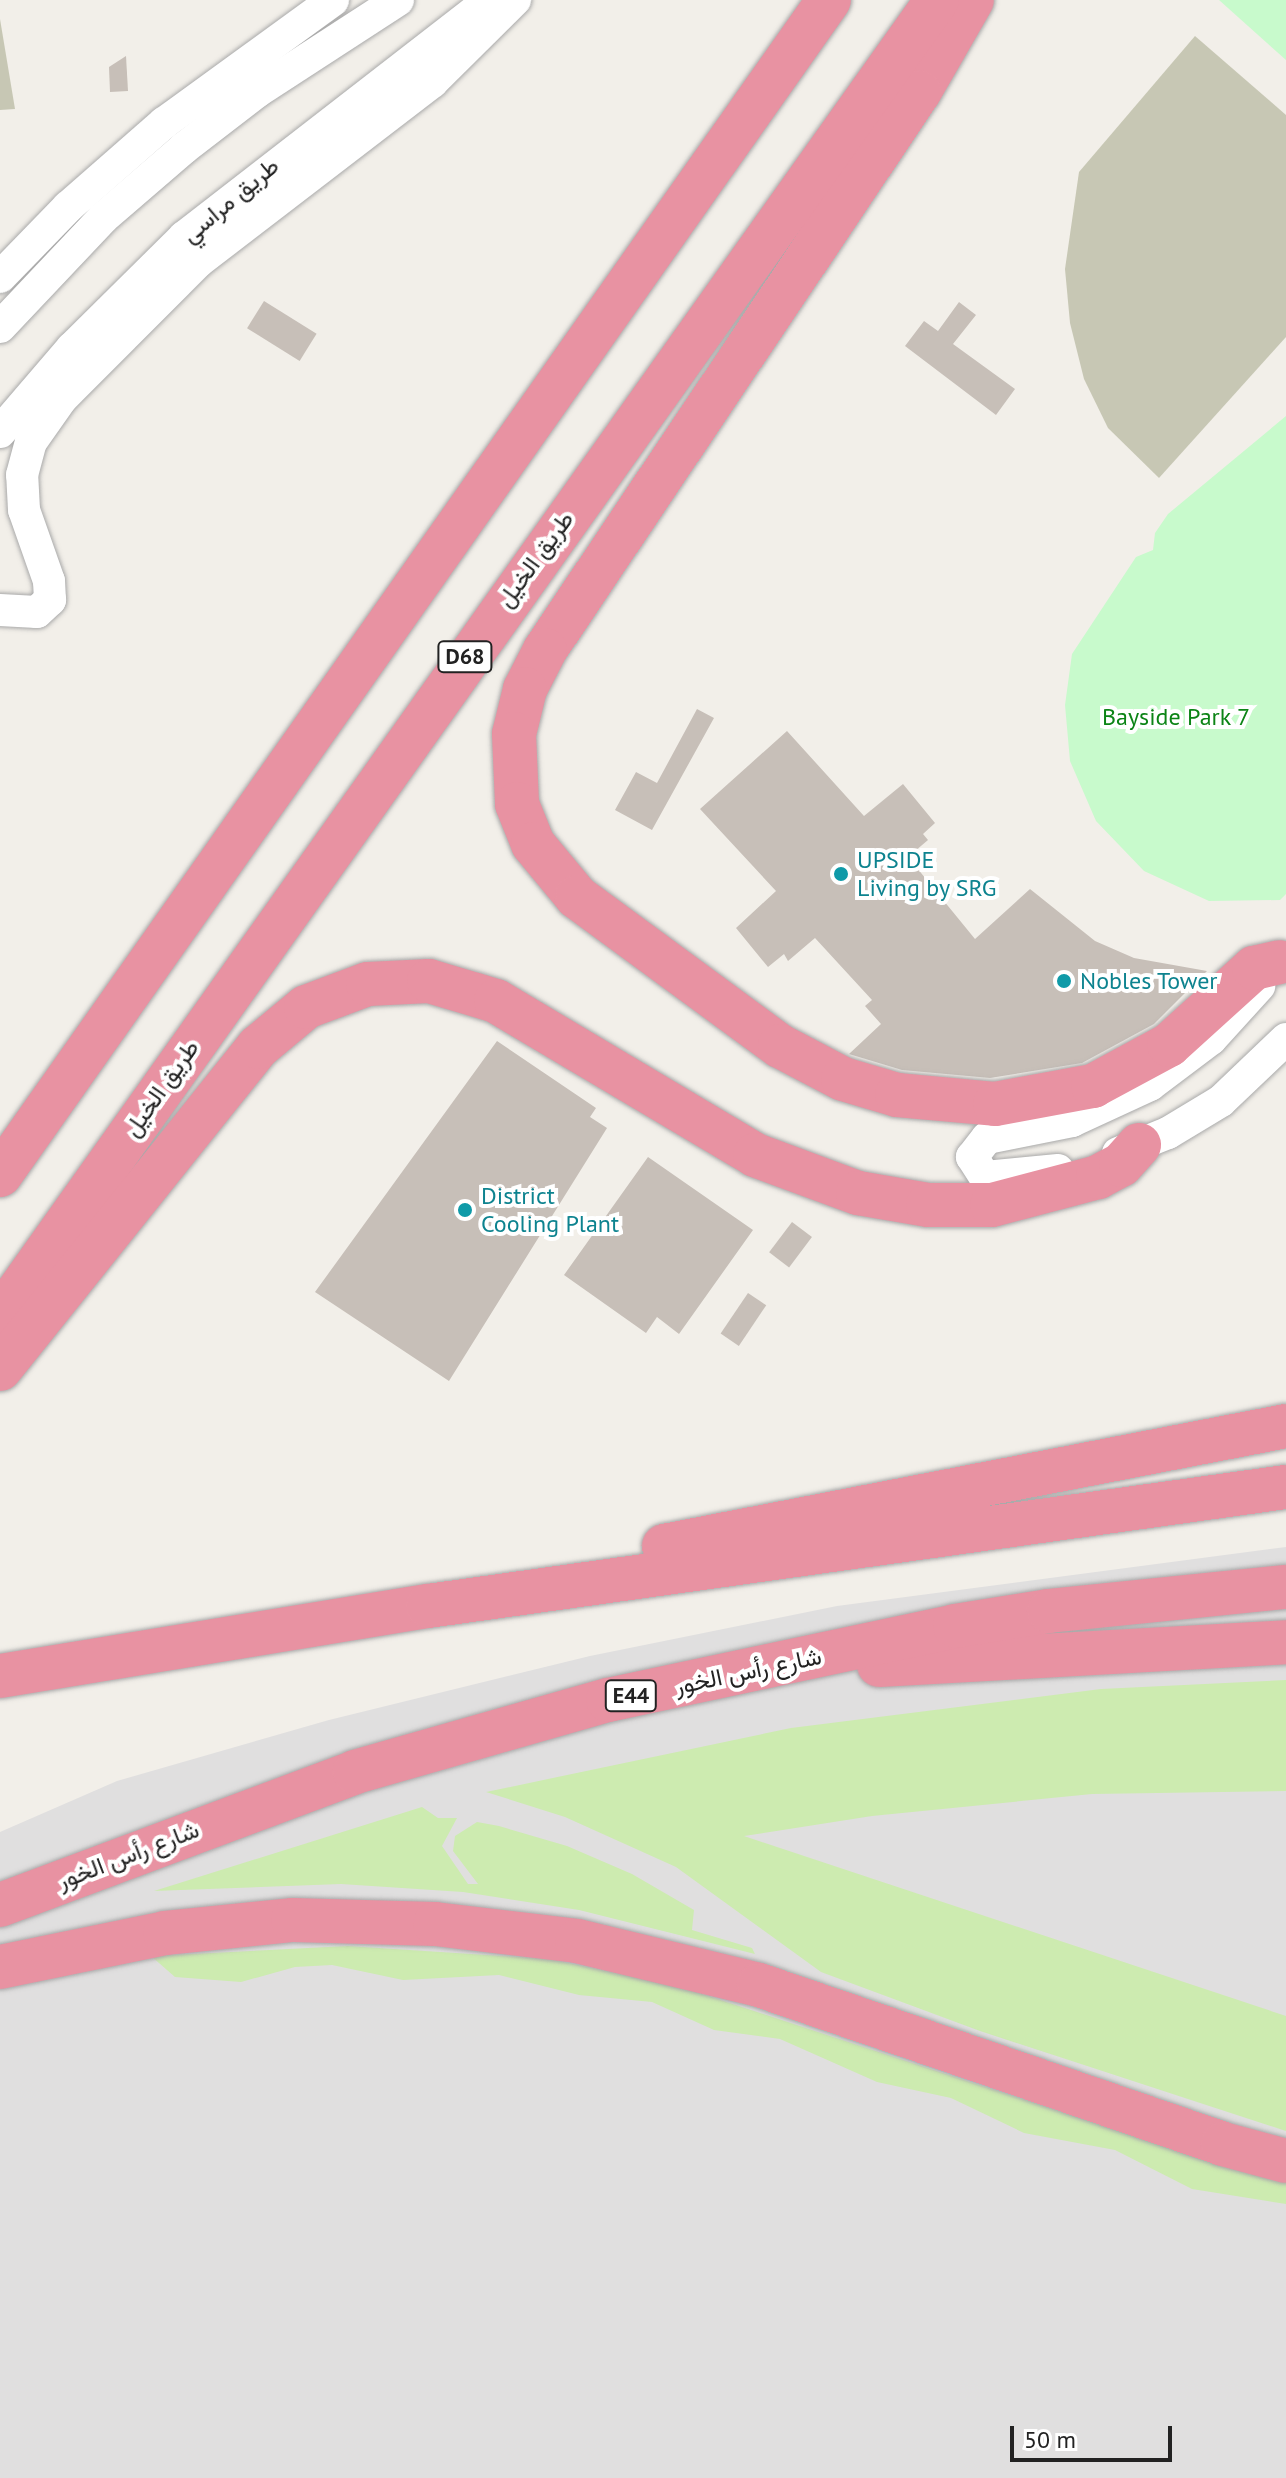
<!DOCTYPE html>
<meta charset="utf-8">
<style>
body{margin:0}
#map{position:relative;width:1286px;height:2478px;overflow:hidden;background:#f2efe9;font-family:"PT Sans",Vazirmatn,sans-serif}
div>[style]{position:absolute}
.residential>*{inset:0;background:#e0dfdf}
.construction>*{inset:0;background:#c7c7b4}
.grass>*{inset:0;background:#cdebb0}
.park>*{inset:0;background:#c8facc}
.building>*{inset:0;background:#c7bfb8;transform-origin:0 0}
.roads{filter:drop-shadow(0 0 2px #a9a9a9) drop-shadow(0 0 2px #a9a9a9)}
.tertiary>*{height:32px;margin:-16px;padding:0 16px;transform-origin:16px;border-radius:16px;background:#fff}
.motorway>*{height:44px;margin:-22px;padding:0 22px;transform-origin:22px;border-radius:22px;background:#e892a2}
.dots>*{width:22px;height:22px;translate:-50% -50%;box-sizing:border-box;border:4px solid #fff;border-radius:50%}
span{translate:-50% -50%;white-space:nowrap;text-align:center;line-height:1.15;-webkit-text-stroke:8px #fff;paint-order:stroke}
.shield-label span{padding:2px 6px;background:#fff;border:2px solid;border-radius:6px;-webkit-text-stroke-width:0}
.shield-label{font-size:22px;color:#222;font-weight:700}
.street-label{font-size:24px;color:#222}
.park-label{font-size:24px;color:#0c8416}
.culture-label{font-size:24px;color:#0d838f}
.left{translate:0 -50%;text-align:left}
.scale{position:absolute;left:1010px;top:2426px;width:162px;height:36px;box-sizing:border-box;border:4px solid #222;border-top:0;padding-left:10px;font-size:24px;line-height:28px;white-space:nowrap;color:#222;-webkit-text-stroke:6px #fff;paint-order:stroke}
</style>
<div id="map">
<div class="residential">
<i style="clip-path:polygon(1286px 1547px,1286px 2478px,0 2478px,0 1832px,117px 1781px,329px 1720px,590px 1656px,837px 1606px)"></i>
</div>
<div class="construction">
<i style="clip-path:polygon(0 19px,15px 109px,0 110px)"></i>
<i style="clip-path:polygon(1195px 36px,1286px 115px,1286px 337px,1159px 478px,1108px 428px,1084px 379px,1070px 323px,1065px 269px,1079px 172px)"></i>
</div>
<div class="grass">
<i style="clip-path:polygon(1286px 1680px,1286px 1791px,1092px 1794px,872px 1816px,744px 1836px,1286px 2016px,1286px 2131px,980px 2031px,821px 1972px,676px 1867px,565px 1817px,486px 1792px,791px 1728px,1101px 1689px)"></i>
<i style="clip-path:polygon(422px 1807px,438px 1818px,457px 1818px,442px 1846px,468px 1884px,478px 1884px,453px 1851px,455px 1836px,477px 1822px,499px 1826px,567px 1846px,632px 1874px,694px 1910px,692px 1930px,752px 1948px,755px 1954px,579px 1910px,463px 1892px,341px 1884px,154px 1891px)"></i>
<i style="clip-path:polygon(348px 1946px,549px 1959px,678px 1986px,1177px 2150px,1286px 2180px,1286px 2204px,1192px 2189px,1115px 2150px,1024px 2133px,951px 2098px,877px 2082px,780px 2039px,714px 2030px,652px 2002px,579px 1995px,499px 1975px,403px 1980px,332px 1965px,295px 1967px,241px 1982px,175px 1977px,151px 1956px)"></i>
</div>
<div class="park">
<i style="clip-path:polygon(1219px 0,1286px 0,1286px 60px)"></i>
<i style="clip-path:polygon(1286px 416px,1286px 894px,1280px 900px,1209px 901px,1144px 871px,1096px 821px,1070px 761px,1065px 705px,1072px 654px,1136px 557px,1153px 550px,1155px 533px,1168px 514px)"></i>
</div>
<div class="building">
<i style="clip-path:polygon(126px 56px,128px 91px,110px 92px,109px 67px)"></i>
<i style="left:264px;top:301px;width:62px;height:32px;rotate:32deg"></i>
<i style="clip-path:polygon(959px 302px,976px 315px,953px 344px,1015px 389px,996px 415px,905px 346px,924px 321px,938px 331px)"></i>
<i style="clip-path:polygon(697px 709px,714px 718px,652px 830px,615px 810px,636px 772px,657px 783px)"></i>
<i style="clip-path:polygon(787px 731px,864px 816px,903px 784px,935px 823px,923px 834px,928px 840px,908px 857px,975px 939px,1030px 889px,1095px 941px,1134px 958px,1207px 971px,1154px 1024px,1082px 1063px,990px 1078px,902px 1070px,849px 1054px,881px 1024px,865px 1006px,872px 1000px,815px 938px,788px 961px,784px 954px,768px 967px,736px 928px,776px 891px,700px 809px)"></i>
<i style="clip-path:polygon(497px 1041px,596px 1108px,590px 1117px,607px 1128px,449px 1381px,315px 1292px)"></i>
<i style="clip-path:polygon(648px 1157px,753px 1230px,679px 1334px,657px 1317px,646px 1333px,564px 1275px)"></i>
<i style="left:792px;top:1222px;width:25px;height:38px;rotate:37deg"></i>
<i style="left:748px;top:1293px;width:22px;height:49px;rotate:34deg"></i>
</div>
<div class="roads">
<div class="tertiary">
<i style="left:0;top:277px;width:98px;rotate:-45.8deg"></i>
<i style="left:68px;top:207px;width:128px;rotate:-41.2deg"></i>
<i style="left:164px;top:123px;width:209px;rotate:-36deg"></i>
<i style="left:0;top:327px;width:150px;rotate:-46.6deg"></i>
<i style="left:103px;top:218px;width:107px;rotate:-40.8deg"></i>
<i style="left:184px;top:148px;width:93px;rotate:-37.6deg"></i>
<i style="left:258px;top:91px;width:167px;rotate:-33deg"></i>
<i style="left:0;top:432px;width:111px;rotate:-49.4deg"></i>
<i style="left:72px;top:348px;width:158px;rotate:-44.7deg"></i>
<i style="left:184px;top:237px;width:387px;rotate:-37.8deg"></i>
<i style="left:0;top:610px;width:37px;rotate:3deg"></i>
<i style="left:37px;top:612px;width:18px;rotate:-43deg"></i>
<i style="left:50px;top:600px;width:19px;rotate:-93deg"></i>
<i style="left:49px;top:581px;width:75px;rotate:-109.4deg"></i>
<i style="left:24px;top:510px;width:35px;rotate:-93deg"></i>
<i style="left:22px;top:475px;width:34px;rotate:-75deg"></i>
<i style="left:31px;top:442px;width:54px;rotate:-54.8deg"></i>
<i style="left:62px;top:398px;width:194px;rotate:-45deg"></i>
<i style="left:199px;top:261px;width:294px;rotate:-37.5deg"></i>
<i style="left:432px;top:82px;width:117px;rotate:-44.7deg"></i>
<i style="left:1118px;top:1153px;width:54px;rotate:-21.8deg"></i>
<i style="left:1168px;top:1133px;width:62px;rotate:-31.1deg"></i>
<i style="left:1221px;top:1101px;width:90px;rotate:-43.6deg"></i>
<i style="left:1058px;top:1170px;width:73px;rotate:174.5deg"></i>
<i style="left:985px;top:1177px;width:24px;rotate:-123deg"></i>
<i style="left:972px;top:1157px;width:24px;rotate:-52deg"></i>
<i style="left:987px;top:1138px;width:87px;rotate:-11.3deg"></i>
<i style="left:1072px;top:1121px;width:86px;rotate:-24.8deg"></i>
<i style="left:1150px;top:1085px;width:76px;rotate:-37deg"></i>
<i style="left:1211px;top:1039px;width:72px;rotate:-47.8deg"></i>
</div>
<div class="motorway">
<i style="left:972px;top:0;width:106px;rotate:119.9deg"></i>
<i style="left:919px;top:92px;width:672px;rotate:123.83deg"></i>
<i style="left:545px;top:650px;width:44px;rotate:117.1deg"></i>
<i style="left:525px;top:689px;width:46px;rotate:103.7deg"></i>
<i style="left:514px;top:734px;width:70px;rotate:87.5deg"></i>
<i style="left:517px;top:804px;width:43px;rotate:68.2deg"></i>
<i style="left:533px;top:844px;width:69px;rotate:50.3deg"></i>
<i style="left:577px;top:897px;width:252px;rotate:36.3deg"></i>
<i style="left:780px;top:1046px;width:71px;rotate:27.6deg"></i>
<i style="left:843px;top:1079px;width:56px;rotate:16.5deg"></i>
<i style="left:897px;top:1095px;width:98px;rotate:5.2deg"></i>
<i style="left:995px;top:1104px;width:100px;rotate:-10.4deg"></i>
<i style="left:1093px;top:1086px;width:86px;rotate:-28.3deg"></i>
<i style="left:1169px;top:1045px;width:115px;rotate:-42.2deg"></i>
<i style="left:1254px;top:968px;width:26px;rotate:-13deg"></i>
<i style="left:0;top:1175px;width:1438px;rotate:-54.8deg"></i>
<i style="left:0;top:1317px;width:1616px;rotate:-54.57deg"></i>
<i style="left:0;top:1369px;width:413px;rotate:-51.3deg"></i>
<i style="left:258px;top:1047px;width:62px;rotate:-39.8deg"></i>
<i style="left:306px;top:1007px;width:66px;rotate:-20.4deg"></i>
<i style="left:368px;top:984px;width:61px;rotate:-2.8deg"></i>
<i style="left:429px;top:981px;width:70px;rotate:16.6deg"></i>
<i style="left:496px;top:1001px;width:301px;rotate:30.7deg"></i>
<i style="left:755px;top:1155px;width:110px;rotate:20.3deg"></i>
<i style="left:858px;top:1193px;width:71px;rotate:9.7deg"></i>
<i style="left:928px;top:1205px;width:64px"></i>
<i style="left:992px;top:1205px;width:110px;rotate:-14.8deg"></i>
<i style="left:1098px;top:1177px;width:26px;rotate:-28deg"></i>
<i style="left:1121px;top:1165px;width:27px;rotate:-48deg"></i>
<i style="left:664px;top:1546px;width:633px;rotate:-10.92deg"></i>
<i style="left:879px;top:1665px;width:408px;rotate:-3.2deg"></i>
<i style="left:0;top:1676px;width:434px;rotate:-9.3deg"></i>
<i style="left:428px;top:1606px;width:866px;rotate:-7.9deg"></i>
<i style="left:0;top:1905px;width:379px;rotate:-20.5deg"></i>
<i style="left:355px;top:1772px;width:263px;rotate:-15.9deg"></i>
<i style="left:608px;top:1700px;width:355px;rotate:-12deg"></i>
<i style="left:955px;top:1626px;width:95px;rotate:-9.1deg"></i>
<i style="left:1049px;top:1611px;width:238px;rotate:-5.8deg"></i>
<i style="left:0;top:1967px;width:168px;rotate:-11.6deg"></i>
<i style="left:165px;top:1933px;width:129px;rotate:-5.8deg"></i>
<i style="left:293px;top:1920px;width:142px;rotate:1.6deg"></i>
<i style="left:435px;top:1924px;width:143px;rotate:6.8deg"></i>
<i style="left:577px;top:1941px;width:187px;rotate:13.6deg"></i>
<i style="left:759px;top:1985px;width:490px;rotate:18.9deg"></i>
<i style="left:1223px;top:2144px;width:65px;rotate:15.1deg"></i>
</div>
</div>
<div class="dots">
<i style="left:841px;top:874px;background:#0f9aa8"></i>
<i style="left:1064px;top:981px;background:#0f9aa8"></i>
<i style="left:465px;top:1210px;background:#0f9aa8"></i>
</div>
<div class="shield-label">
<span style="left:465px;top:657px">D68</span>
<span style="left:631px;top:1696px">E44</span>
</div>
<div class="street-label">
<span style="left:230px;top:200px;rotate:-40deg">طريق مراسي</span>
<span style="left:535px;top:559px;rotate:-54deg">طريق الخيل</span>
<span style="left:161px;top:1088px;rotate:-55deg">طريق الخيل</span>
<span style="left:748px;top:1671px;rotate:-12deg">شارع رأس الخور</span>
<span style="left:128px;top:1855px;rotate:-21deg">شارع رأس الخور</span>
</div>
<div class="park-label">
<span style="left:1176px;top:717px">Bayside Park 7</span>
</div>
<div class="culture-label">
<span class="left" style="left:857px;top:874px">UPSIDE<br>Living by SRG</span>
<span class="left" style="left:1080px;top:981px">Nobles Tower</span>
<span class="left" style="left:481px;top:1210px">District<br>Cooling Plant</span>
</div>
<div class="scale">50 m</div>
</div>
